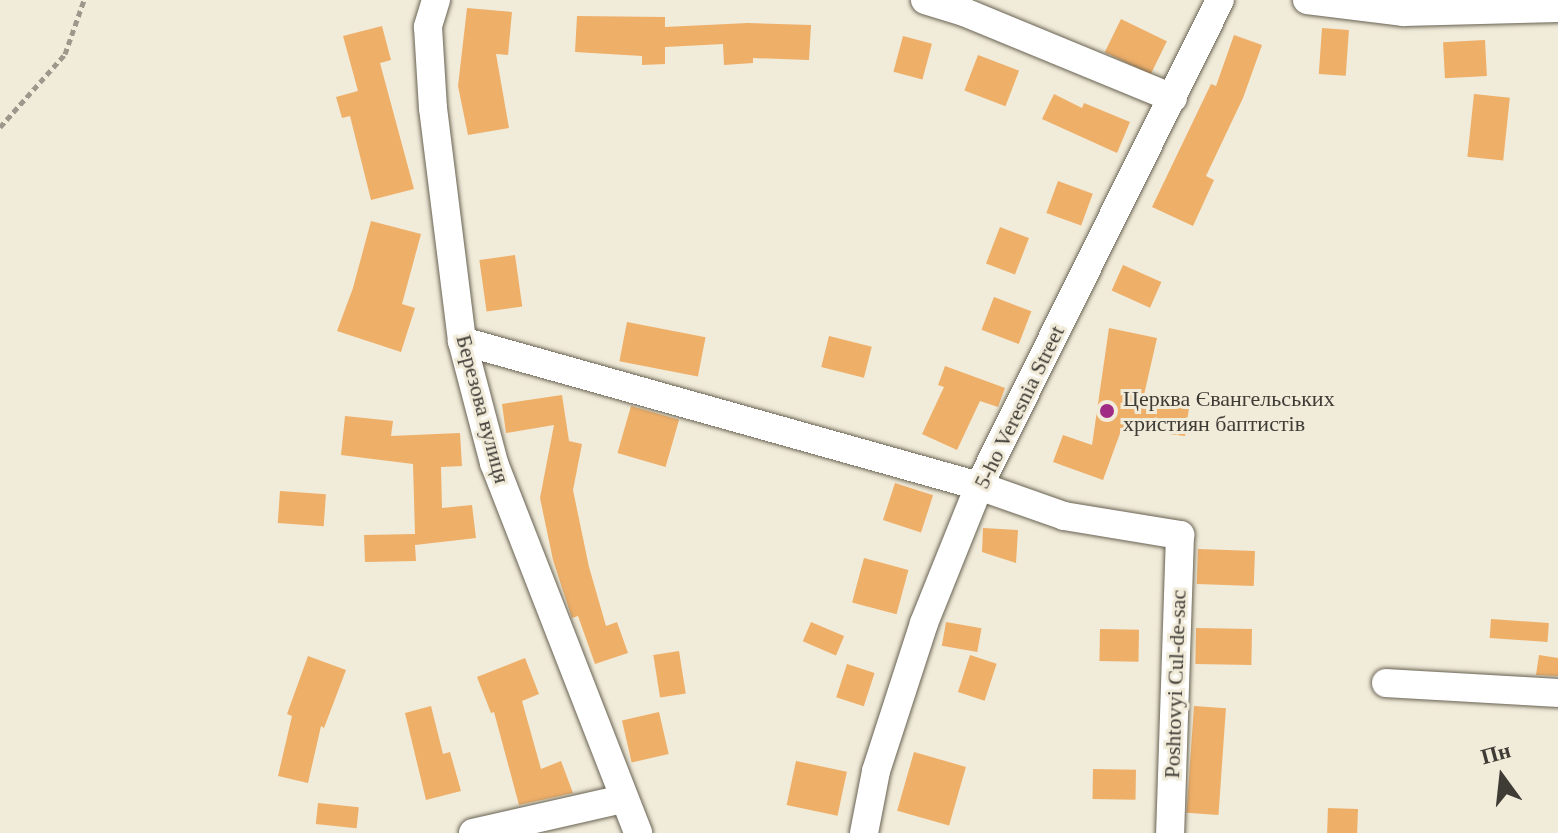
<!DOCTYPE html>
<meta charset="utf-8">
<style>
body{margin:0}
#map{position:relative;width:1558px;height:833px;overflow:hidden;background:#f1ebd9;font-family:Georgia,serif}
div>[style]{position:absolute}
.building>*{inset:0;background:#eeaf69;transform-origin:0 0}
.path>*{height:5px;margin-top:-2.5px;transform-origin:0;background:repeating-linear-gradient(90deg,#9d988c 0 6px,transparent 0 10px)}
.roads{filter:drop-shadow(0 0 2px #686253) drop-shadow(0 0 2px #686253)}
.minor>*{height:28px;margin:-14px;padding:0 14px;transform-origin:14px;border-radius:14px;background:#fff}
.dots>*{width:22px;height:22px;translate:-50% -50%;box-sizing:border-box;border:4px solid #f1ebd9;border-radius:50%}
span{translate:-50% -50%;white-space:nowrap;text-align:center;line-height:1.15;-webkit-text-stroke:6px #f1ebd9;paint-order:stroke}
.poi-label{font-size:22px;color:#3f3c36}
.left{translate:0 -50%;text-align:left}
.street-label{font-size:22px;color:#3f3c36}
.north{position:absolute;left:1462px;top:737px;width:80px;height:80px;-webkit-text-stroke:6px #f1ebd9;paint-order:stroke;rotate:345deg;font-size:22px;font-weight:700;line-height:32px;text-align:center;color:#3f3c36}
.north::after{content:'';display:block;margin:auto;width:28px;height:36px;background:#3f3c36;clip-path:polygon(50% 0,100% 100%,50% 72%,0 100%)}
</style>
<div id="map">
<div class="building">
<i style="clip-path:polygon(467px 8px,512px 12px,508px 55px,496px 54px,509px 128px,468px 135px,458px 86px)"></i>
<i style="clip-path:polygon(577px 16px,665px 17px,665px 27px,748px 23px,811px 25px,809px 60px,753px 58px,753px 63px,724px 65px,723px 44px,665px 47px,665px 64px,642px 65px,642px 56px,575px 52px)"></i>
<i style="left:1121px;top:19px;width:51px;height:37px;rotate:26deg"></i>
<i style="clip-path:polygon(382px 26px,391px 60px,380px 63px,414px 189px,371px 200px,350px 116px,342px 118px,336px 97px,358px 91px,343px 36px)"></i>
<i style="left:1322px;top:28px;width:27px;height:46px;rotate:4deg"></i>
<i style="clip-path:polygon(1234px 35px,1262px 45px,1243px 98px,1206px 176px,1214px 180px,1193px 226px,1152px 207px,1211px 84px,1216px 86px)"></i>
<i style="left:903px;top:36px;width:30px;height:37px;rotate:15deg"></i>
<i style="left:1485px;top:40px;width:36px;height:42px;rotate:87deg"></i>
<i style="left:978px;top:55px;width:44px;height:38px;rotate:21deg"></i>
<i style="clip-path:polygon(1054px 94px,1082px 108px,1084px 103px,1130px 122px,1117px 153px,1042px 119px)"></i>
<i style="left:1474px;top:94px;width:36px;height:63px;rotate:6deg"></i>
<i style="left:1058px;top:181px;width:37px;height:34px;rotate:20deg"></i>
<i style="clip-path:polygon(371px 221px,421px 234px,402px 304px,415px 308px,401px 352px,337px 331px,353px 288px)"></i>
<i style="left:1000px;top:227px;width:31px;height:39px;rotate:21deg"></i>
<i style="left:515px;top:255px;width:52px;height:36px;rotate:82deg"></i>
<i style="left:1123px;top:265px;width:42px;height:28px;rotate:24deg"></i>
<i style="left:994px;top:297px;width:40px;height:35px;rotate:21deg"></i>
<i style="left:627px;top:322px;width:80px;height:40px;rotate:11deg"></i>
<i style="clip-path:polygon(1109px 328px,1157px 338px,1144px 395px,1190px 401px,1185px 436px,1122px 428px,1103px 480px,1053px 462px,1063px 435px,1092px 445px)"></i>
<i style="left:829px;top:336px;width:44px;height:32px;rotate:14deg"></i>
<i style="clip-path:polygon(945px 366px,1005px 388px,998px 407px,980px 401px,957px 450px,922px 434px,944px 387px,938px 385px)"></i>
<i style="clip-path:polygon(562px 395px,569px 441px,582px 444px,573px 490px,589px 567px,606px 626px,617px 622px,628px 653px,595px 664px,578px 616px,572px 618px,568px 606px,553px 560px,540px 498px,554px 425px,506px 433px,502px 404px)"></i>
<i style="left:631px;top:406px;width:50px;height:49px;rotate:16deg"></i>
<i style="clip-path:polygon(345px 416px,393px 421px,391px 436px,460px 433px,462px 466px,441px 467px,442px 508px,472px 505px,476px 538px,415px 545px,416px 561px,365px 562px,364px 535px,415px 534px,413px 464px,341px 455px)"></i>
<i style="left:895px;top:483px;width:40px;height:39px;rotate:18deg"></i>
<i style="left:280px;top:491px;width:46px;height:32px;rotate:4deg"></i>
<i style="clip-path:polygon(983px 528px,1018px 530px,1016px 563px,982px 552px)"></i>
<i style="left:1198px;top:549px;width:57px;height:35px;rotate:2deg"></i>
<i style="left:864px;top:558px;width:46px;height:46px;rotate:15deg"></i>
<i style="left:1491px;top:619px;width:58px;height:19px;rotate:4deg"></i>
<i style="left:811px;top:622px;width:36px;height:21px;rotate:23deg"></i>
<i style="left:946px;top:622px;width:36px;height:24px;rotate:10deg"></i>
<i style="left:1196px;top:628px;width:56px;height:36px;rotate:1deg"></i>
<i style="left:1100px;top:629px;width:39px;height:32px;rotate:1deg"></i>
<i style="left:679px;top:651px;width:43px;height:26px;rotate:81deg"></i>
<i style="left:970px;top:655px;width:28px;height:39px;rotate:18deg"></i>
<i style="clip-path:polygon(1539px 655px,1558px 658px,1558px 676px,1536px 675px)"></i>
<i style="clip-path:polygon(308px 656px,346px 670px,324px 728px,321px 726px,308px 783px,278px 776px,292px 716px,287px 714px)"></i>
<i style="clip-path:polygon(525px 658px,539px 694px,522px 701px,541px 769px,561px 761px,573px 793px,519px 805px,494px 712px,491px 713px,477px 677px)"></i>
<i style="left:847px;top:664px;width:29px;height:35px;rotate:18deg"></i>
<i style="clip-path:polygon(431px 706px,443px 754px,450px 752px,461px 791px,426px 800px,405px 713px)"></i>
<i style="left:1194px;top:706px;width:32px;height:107px;rotate:4deg"></i>
<i style="left:659px;top:712px;width:43px;height:38px;rotate:77deg"></i>
<i style="left:914px;top:752px;width:54px;height:61px;rotate:16deg"></i>
<i style="left:796px;top:761px;width:52px;height:45px;rotate:12deg"></i>
<i style="left:1093px;top:769px;width:43px;height:30px;rotate:1deg"></i>
<i style="left:318px;top:803px;width:41px;height:21px;rotate:6deg"></i>
<i style="left:1328px;top:808px;width:30px;height:25px;rotate:2deg"></i>
</div>
<div class="path">
<i style="left:0;top:127px;width:98px;rotate:-48.3deg"></i>
<i style="left:65px;top:54px;width:57px;rotate:-70.6deg"></i>
</div>
<div class="roads">
<div class="minor">
<i style="left:436px;top:0;width:28px;rotate:107deg"></i>
<i style="left:428px;top:27px;width:81px;rotate:86.5deg"></i>
<i style="left:433px;top:108px;width:235px;rotate:82.9deg"></i>
<i style="left:462px;top:341px;width:126px;rotate:75.3deg"></i>
<i style="left:494px;top:463px;width:397px;rotate:68.7deg"></i>
<i style="left:925px;top:0;width:41px;rotate:17.1deg"></i>
<i style="left:964px;top:12px;width:226px;rotate:22.4deg"></i>
<i style="left:1307px;top:0;width:98px;rotate:7.1deg"></i>
<i style="left:1404px;top:12px;width:154px;rotate:-1.5deg"></i>
<i style="left:462px;top:341px;width:537px;rotate:15.67deg"></i>
<i style="left:979px;top:486px;width:90px;rotate:19.4deg"></i>
<i style="left:1064px;top:516px;width:118px;rotate:9.3deg"></i>
<i style="left:1180px;top:535px;width:298px;rotate:91.9deg"></i>
<i style="left:1386px;top:683px;width:172px;rotate:3.3deg"></i>
<i style="left:473px;top:833px;width:154px;rotate:-12.8deg"></i>
<i style="left:864px;top:833px;width:63px;rotate:-79deg"></i>
<i style="left:876px;top:771px;width:156px;rotate:-72deg"></i>
<i style="left:924px;top:623px;width:148px;rotate:-68.1deg"></i>
<i style="left:979px;top:486px;width:542px;rotate:-63.62deg"></i>
</div>
</div>
<div class="dots">
<i style="left:1107px;top:411px;background:#a02b85"></i>
</div>
<div class="poi-label">
<span class="left" style="left:1123px;top:411px">Церква Євангельських<br>християн баптистів</span>
</div>
<div class="street-label">
<span style="left:1019px;top:407px;rotate:-64deg">5-ho Veresnia Street</span>
<span style="left:483px;top:409px;rotate:75deg">Березова вулиця</span>
<span style="left:1175px;top:684px;rotate:-88deg">Poshtovyi Cul-de-sac</span>
</div>
<div class="north">Пн</div>
</div>
